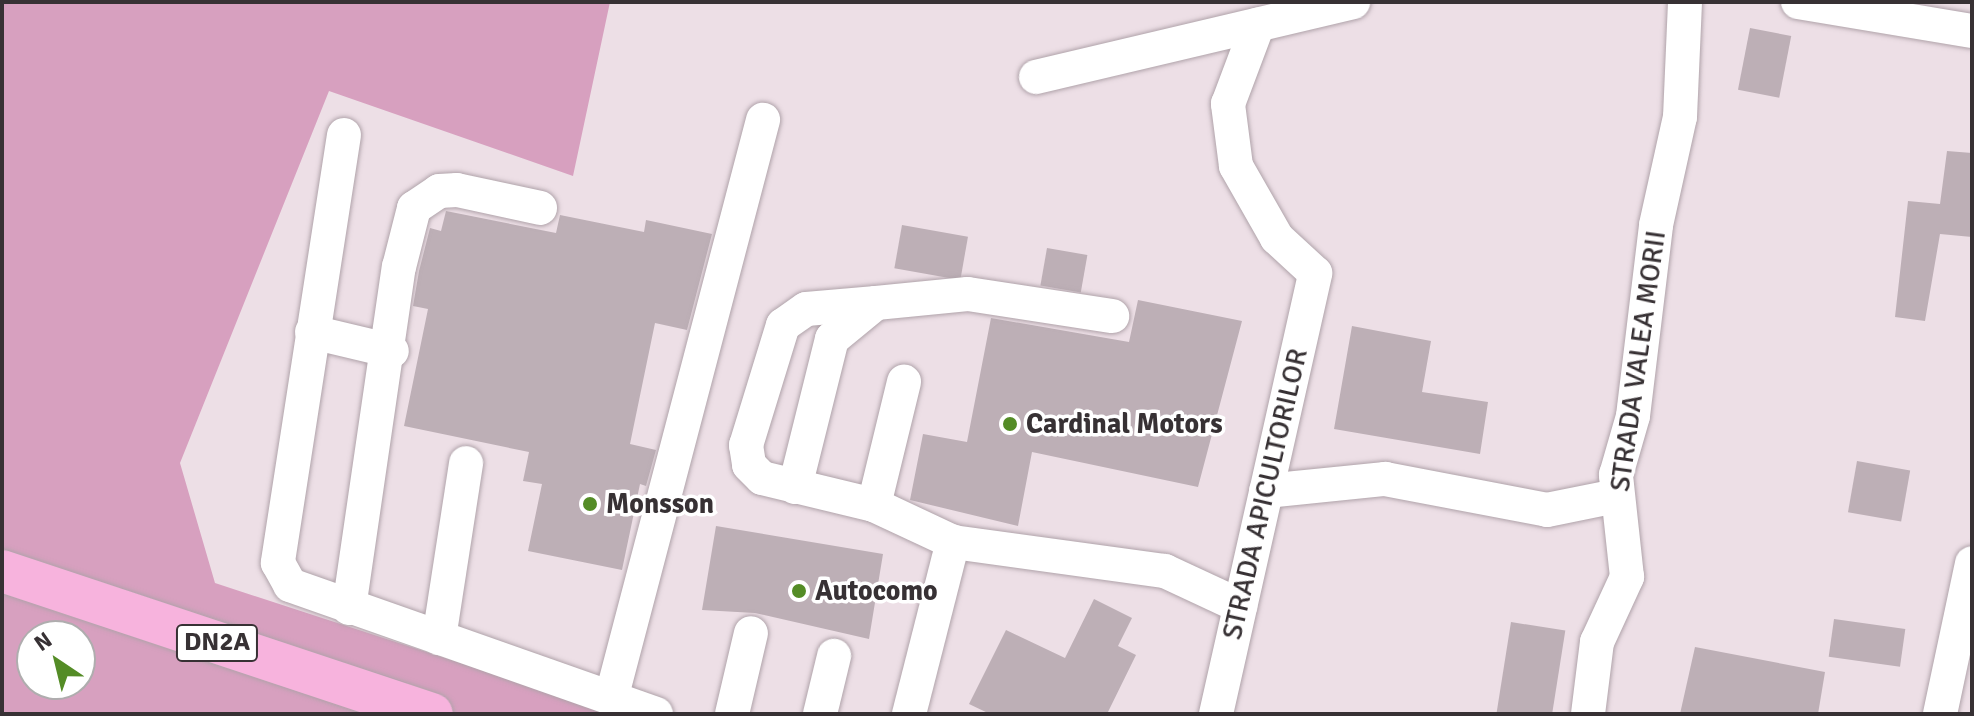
<!DOCTYPE html>
<style>
body{margin:0}
#map{position:relative;width:1974px;height:716px;overflow:hidden;background:#eddfe6;font-family:Signika,sans-serif}
div>[style]{position:absolute}
.green>*{inset:0;background:#d7a0bf}
.building>*{inset:0;background:#bdafb6;transform-origin:0 0}
.roads{filter:drop-shadow(0 0 2px #b0a3aa) drop-shadow(0 0 2px #b0a3aa)}
.minor>*{height:34px;margin:-17px;padding:0 17px;transform-origin:17px;border-radius:17px;background:#fff}
.major>*{height:42px;margin:-21px;padding:0 21px;transform-origin:21px;border-radius:21px;background:#f7b3dd}
.dots>*{width:22px;height:22px;translate:-50% -50%;box-sizing:border-box;border:4px solid #fff;border-radius:50%}
span{translate:-50% -50%;white-space:nowrap;text-align:center;line-height:1.15;-webkit-text-stroke:7px #fff;paint-order:stroke}
.shield-label span{padding:2px 6px;background:#fff;border:2px solid;border-radius:6px;-webkit-text-stroke-width:0}
.shield-label{font-size:26px;color:#373134;font-weight:700}
.street-label{font-size:28px;color:#373134}
.poi-label{font-size:28px;color:#373134;font-weight:700}
.left{translate:0 -50%;text-align:left}
.frame{position:absolute;inset:0;border:4px solid #373134;pointer-events:none}
.north{position:absolute;left:16px;top:620px;width:80px;height:80px;box-sizing:border-box;background:#fff;border:2px solid #afadae;border-radius:50%;rotate:325deg;font-size:22px;font-weight:700;line-height:32px;text-align:center;color:#373134}
.north::after{content:'';display:block;margin:auto;width:28px;height:36px;background:#548c26;clip-path:polygon(50% 0,100% 100%,50% 72%,0 100%)}
</style>
<div id="map">
<div class="green">
<i style="clip-path:polygon(evenodd,2px 2px,610px 2px,573px 176px,329px 91px,180px 463px,215px 583px,616px 714px,2px 714px,2px 2px,32px 636px,80px 636px,80px 684px,32px 684px,32px 636px)"></i>
</div>
<div class="building">
<i style="left:1750px;top:28px;width:42px;height:63px;rotate:11deg"></i>
<i style="clip-path:polygon(1947px 151px,1972px 153px,1972px 237px,1940px 234px,1925px 321px,1895px 317px,1908px 201px,1940px 204px)"></i>
<i style="clip-path:polygon(446px 211px,556px 233px,560px 215px,644px 232px,646px 220px,712px 234px,687px 330px,655px 323px,630px 444px,656px 450px,646px 486px,640px 484px,622px 570px,528px 551px,542px 484px,523px 481px,529px 452px,404px 426px,428px 309px,413px 306px,419px 271px,430px 228px,441px 231px)"></i>
<i style="left:902px;top:225px;width:67px;height:44px;rotate:10deg"></i>
<i style="left:1047px;top:248px;width:41px;height:38px;rotate:10deg"></i>
<i style="clip-path:polygon(1138px 300px,1242px 321px,1198px 487px,1032px 452px,1018px 526px,910px 500px,923px 434px,967px 442px,991px 318px,1129px 342px)"></i>
<i style="clip-path:polygon(1352px 326px,1431px 341px,1422px 392px,1488px 402px,1480px 454px,1334px 429px)"></i>
<i style="left:1857px;top:461px;width:54px;height:52px;rotate:10deg"></i>
<i style="clip-path:polygon(716px 526px,883px 554px,869px 639px,755px 613px,702px 610px)"></i>
<i style="clip-path:polygon(1094px 599px,1132px 618px,1118px 646px,1136px 655px,1107px 714px,990px 714px,969px 704px,1006px 630px,1065px 658px)"></i>
<i style="left:1834px;top:619px;width:72px;height:38px;rotate:8deg"></i>
<i style="left:1511px;top:622px;width:55px;height:93px;rotate:9deg"></i>
<i style="clip-path:polygon(1695px 647px,1825px 672px,1818px 714px,1680px 714px)"></i>
</div>
<div class="roads">
<div class="minor">
<i style="left:1798px;top:2px;width:176px;rotate:9.5deg"></i>
<i style="left:1036px;top:77px;width:326px;rotate:-13.3deg"></i>
<i style="left:344px;top:135px;width:433px;rotate:98.8deg"></i>
<i style="left:278px;top:563px;width:25px;rotate:61deg"></i>
<i style="left:290px;top:585px;width:388px;rotate:19.4deg"></i>
<i style="left:876px;top:303px;width:70px;rotate:175.1deg"></i>
<i style="left:806px;top:309px;width:28px;rotate:145deg"></i>
<i style="left:783px;top:325px;width:126px;rotate:107.1deg"></i>
<i style="left:746px;top:445px;width:20px;rotate:81deg"></i>
<i style="left:749px;top:465px;width:18px;rotate:45deg"></i>
<i style="left:762px;top:478px;width:115px;rotate:13.6deg"></i>
<i style="left:874px;top:505px;width:87px;rotate:25.1deg"></i>
<i style="left:953px;top:542px;width:214px;rotate:7.8deg"></i>
<i style="left:1165px;top:571px;width:83px;rotate:25deg"></i>
<i style="left:312px;top:332px;width:82px;rotate:13.4deg"></i>
<i style="left:795px;top:487px;width:153px;rotate:-76deg"></i>
<i style="left:832px;top:339px;width:57px;rotate:-39.3deg"></i>
<i style="left:876px;top:303px;width:92px;rotate:-5.6deg"></i>
<i style="left:968px;top:294px;width:146px;rotate:8.7deg"></i>
<i style="left:1266px;top:491px;width:120px;rotate:-5.8deg"></i>
<i style="left:1385px;top:479px;width:165px;rotate:10.8deg"></i>
<i style="left:1547px;top:510px;width:70px;rotate:-11.5deg"></i>
<i style="left:874px;top:505px;width:127px;rotate:-76.3deg"></i>
<i style="left:349px;top:608px;width:345px;rotate:-81.7deg"></i>
<i style="left:399px;top:267px;width:61px;rotate:-75.7deg"></i>
<i style="left:414px;top:208px;width:30px;rotate:-34deg"></i>
<i style="left:439px;top:191px;width:18px;rotate:-3deg"></i>
<i style="left:457px;top:190px;width:85px;rotate:12.2deg"></i>
<i style="left:439px;top:638px;width:177px;rotate:-81.2deg"></i>
<i style="left:611px;top:699px;width:599px;rotate:-75.29deg"></i>
<i style="left:732px;top:714px;width:83px;rotate:-76.8deg"></i>
<i style="left:820px;top:714px;width:60px;rotate:-76.4deg"></i>
<i style="left:909px;top:714px;width:178px;rotate:-75.7deg"></i>
<i style="left:1216px;top:714px;width:452px;rotate:-77.3deg"></i>
<i style="left:1315px;top:273px;width:52px;rotate:-137.4deg"></i>
<i style="left:1277px;top:238px;width:83px;rotate:-119.7deg"></i>
<i style="left:1236px;top:166px;width:63px;rotate:-97.4deg"></i>
<i style="left:1228px;top:104px;width:85px;rotate:-69.4deg"></i>
<i style="left:1588px;top:714px;width:73px;rotate:-82.9deg"></i>
<i style="left:1597px;top:642px;width:72px;rotate:-65.2deg"></i>
<i style="left:1627px;top:577px;width:103px;rotate:-96.2deg"></i>
<i style="left:1616px;top:475px;width:61px;rotate:-73.9deg"></i>
<i style="left:1633px;top:416px;width:192px;rotate:-83.1deg"></i>
<i style="left:1656px;top:225px;width:111px;rotate:-77.5deg"></i>
<i style="left:1680px;top:117px;width:115px;rotate:-87.5deg"></i>
<i style="left:1940px;top:714px;width:154px;rotate:-78deg"></i>
</div>
<div class="major">
<i style="left:2px;top:571px;width:453px;rotate:18.4deg"></i>
</div>
</div>
<div class="dots">
<i style="left:1010px;top:424px;background:#548c26"></i>
<i style="left:590px;top:504px;background:#548c26"></i>
<i style="left:799px;top:591px;background:#548c26"></i>
</div>
<div class="shield-label">
<span style="left:217px;top:643px">DN2A</span>
</div>
<div class="street-label">
<span style="left:1638px;top:361px;rotate:-82deg">STRADA VALEA MORII</span>
<span style="left:1265px;top:494px;rotate:-77deg">STRADA APICULTORILOR</span>
</div>
<div class="poi-label">
<span class="left" style="left:1026px;top:424px">Cardinal Motors</span>
<span class="left" style="left:606px;top:504px">Monsson</span>
<span class="left" style="left:815px;top:591px">Autocomo</span>
</div>
<div class="frame"></div>
<div class="north">N</div>
</div>
